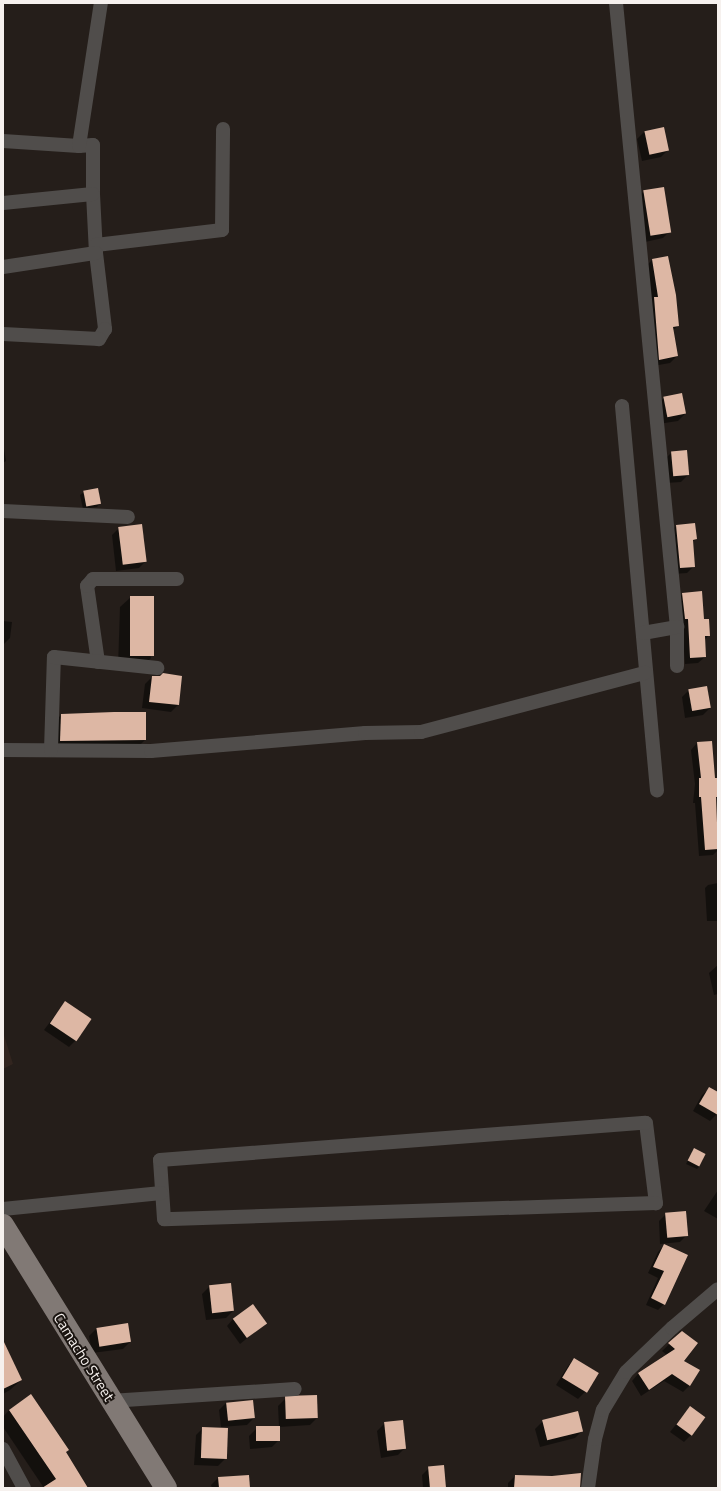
<!DOCTYPE html>
<style>
body{margin:0}
#map{position:relative;width:721px;height:1491px;overflow:hidden;background:#251e1a;font-family:"Titillium Web",sans-serif}
div>[style]{position:absolute}
.built>*{inset:0;background:#32251f}
.shadow>*{inset:0;background:#0007}
.building>*{inset:0;background:#ddb7a4;transform-origin:0 0}
.minor>*{height:14px;margin:-7px;padding:0 7px;transform-origin:7px;border-radius:7px;background:#504d4b}
.primary>*{height:22px;margin:-11px;padding:0 11px;transform-origin:11px;border-radius:11px;background:#817975}
span{translate:-50% -50%;white-space:nowrap;text-align:center;line-height:1.15;-webkit-text-stroke:4px #1b1511;paint-order:stroke}
.street-label{font-size:15px;color:#f6f1ee}
.frame{position:absolute;inset:0;border:4px solid #f6f1ee;pointer-events:none}
</style>
<div id="map">
<div class="built">
<i style="clip-path:polygon(3px 1032px,13px 1064px,3px 1069px)"></i>
</div>
<div class="shadow">
<i style="clip-path:polygon(644px 132px,668px 150px,661px 157px,642px 161px,637px 139px)"></i>
<i style="clip-path:polygon(643px 192px,670px 231px,663px 238px,645px 242px,636px 199px)"></i>
<i style="clip-path:polygon(668px 257px,678px 326px,672px 331px,677px 356px,670px 363px,653px 366px,645px 267px,652px 260px)"></i>
<i style="clip-path:polygon(664px 398px,685px 414px,678px 421px,658px 424px,656px 405px)"></i>
<i style="clip-path:polygon(3px 443px,6px 461px,3px 463px)"></i>
<i style="clip-path:polygon(672px 452px,688px 475px,681px 482px,666px 483px,665px 459px)"></i>
<i style="clip-path:polygon(84px 492px,100px 503px,97px 507px,83px 509px,80px 495px)"></i>
<i style="clip-path:polygon(676px 526px,696px 539px,692px 542px,694px 566px,687px 573px,673px 574px,669px 533px)"></i>
<i style="clip-path:polygon(119px 528px,146px 561px,139px 568px,116px 571px,112px 535px)"></i>
<i style="clip-path:polygon(683px 594px,703px 621px,709px 635px,704px 641px,705px 657px,698px 663px,685px 664px,682px 625px,676px 600px)"></i>
<i style="clip-path:polygon(131px 597px,151px 658px,141px 669px,118px 667px,120px 607px)"></i>
<i style="clip-path:polygon(3px 621px,12px 622px,10px 638px,4px 644px)"></i>
<i style="clip-path:polygon(152px 677px,178px 705px,171px 712px,142px 708px,145px 684px)"></i>
<i style="clip-path:polygon(689px 690px,710px 708px,703px 715px,685px 718px,682px 697px)"></i>
<i style="clip-path:polygon(61px 715px,145px 740px,136px 749px,51px 750px,52px 724px)"></i>
<i style="clip-path:polygon(697px 743px,717px 797px,715px 799px,718px 850px,713px 855px,699px 856px,695px 803px,693px 803px,695px 784px,691px 750px)"></i>
<i style="clip-path:polygon(718px 883px,718px 921px,707px 921px,705px 888px,708px 885px)"></i>
<i style="clip-path:polygon(718px 965px,718px 994px,714px 995px,709px 973px)"></i>
<i style="clip-path:polygon(65px 1002px,76px 1040px,69px 1047px,44px 1030px)"></i>
<i style="clip-path:polygon(709px 1089px,718px 1093px,718px 1113px,710px 1121px,693px 1111px,702px 1095px)"></i>
<i style="clip-path:polygon(694px 1149px,700px 1166px,697px 1169px,686px 1164px)"></i>
<i style="clip-path:polygon(718px 1190px,718px 1219px,704px 1211px)"></i>
<i style="clip-path:polygon(666px 1214px,687px 1235px,680px 1242px,660px 1244px,659px 1221px)"></i>
<i style="clip-path:polygon(664px 1245px,664px 1304px,658px 1310px,646px 1305px,658px 1278px,648px 1273px,658px 1252px)"></i>
<i style="clip-path:polygon(209px 1287px,233px 1311px,226px 1318px,206px 1320px,202px 1294px)"></i>
<i style="clip-path:polygon(233px 1319px,266px 1323px,240px 1344px,227px 1326px)"></i>
<i style="clip-path:polygon(96px 1329px,130px 1342px,123px 1349px,92px 1353px,89px 1336px)"></i>
<i style="clip-path:polygon(682px 1332px,682px 1361px,690px 1385px,683px 1392px,664px 1381px,641px 1396px,632px 1381px,638px 1374px,667px 1355px,662px 1351px)"></i>
<i style="clip-path:polygon(3px 1342px,21px 1380px,10px 1390px,3px 1394px)"></i>
<i style="clip-path:polygon(574px 1359px,585px 1392px,578px 1399px,556px 1385px,568px 1366px)"></i>
<i style="clip-path:polygon(285px 1399px,317px 1418px,310px 1425px,279px 1427px,278px 1406px)"></i>
<i style="clip-path:polygon(226px 1403px,254px 1418px,247px 1425px,221px 1427px,219px 1410px)"></i>
<i style="clip-path:polygon(690px 1407px,691px 1435px,684px 1442px,670px 1432px)"></i>
<i style="clip-path:polygon(9px 1410px,65px 1452px,87px 1488px,44px 1488px,3px 1427px,3px 1417px)"></i>
<i style="clip-path:polygon(542px 1422px,582px 1431px,575px 1438px,540px 1447px,535px 1429px)"></i>
<i style="clip-path:polygon(384px 1424px,405px 1448px,398px 1455px,381px 1458px,377px 1431px)"></i>
<i style="clip-path:polygon(279px 1427px,279px 1440px,272px 1447px,250px 1449px,249px 1436px,256px 1429px)"></i>
<i style="clip-path:polygon(203px 1428px,225px 1459px,218px 1466px,194px 1465px,196px 1435px)"></i>
<i style="clip-path:polygon(429px 1468px,445px 1488px,423px 1488px,422px 1475px)"></i>
<i style="clip-path:polygon(515px 1476px,579px 1488px,508px 1488px,508px 1483px)"></i>
<i style="clip-path:polygon(218px 1478px,249px 1488px,212px 1488px,211px 1485px)"></i>
</div>
<div class="building">
<i style="left:664px;top:127px;width:24px;height:20px;rotate:78deg"></i>
<i style="left:664px;top:187px;width:46px;height:21px;rotate:81deg"></i>
<i style="clip-path:polygon(668px 256px,676px 295px,679px 326px,673px 327px,678px 356px,659px 360px,654px 297px,658px 297px,652px 259px)"></i>
<i style="left:682px;top:393px;width:21px;height:19px;rotate:79deg"></i>
<i style="left:687px;top:450px;width:25px;height:16px;rotate:85deg"></i>
<i style="left:98px;top:488px;width:16px;height:15px;rotate:79deg"></i>
<i style="clip-path:polygon(695px 523px,697px 539px,693px 540px,695px 567px,680px 568px,676px 525px)"></i>
<i style="left:142px;top:524px;width:38px;height:24px;rotate:83deg"></i>
<i style="clip-path:polygon(702px 591px,704px 619px,709px 619px,710px 636px,705px 636px,706px 657px,690px 658px,688px 619px,685px 619px,682px 593px)"></i>
<i style="left:130px;top:596px;width:24px;height:60px"></i>
<i style="clip-path:polygon(163px 673px,182px 676px,179px 705px,149px 702px,152px 676px,160px 676px)"></i>
<i style="left:707px;top:686px;width:22px;height:19px;rotate:80deg"></i>
<i style="clip-path:polygon(114px 712px,146px 712px,146px 740px,60px 741px,61px 714px)"></i>
<i style="clip-path:polygon(712px 741px,715px 778px,718px 778px,718px 797px,716px 797px,718px 849px,705px 850px,701px 797px,699px 797px,699px 778px,701px 778px,697px 742px)"></i>
<i style="left:65px;top:1001px;width:32px;height:27px;rotate:34deg"></i>
<i style="clip-path:polygon(709px 1087px,718px 1092px,718px 1115px,699px 1104px)"></i>
<i style="left:694px;top:1148px;width:13px;height:14px;rotate:27deg"></i>
<i style="left:686px;top:1211px;width:25px;height:21px;rotate:85deg"></i>
<i style="clip-path:polygon(664px 1244px,688px 1255px,665px 1305px,651px 1298px,664px 1271px,653px 1267px)"></i>
<i style="left:231px;top:1283px;width:28px;height:22px;rotate:84deg"></i>
<i style="left:253px;top:1304px;width:24px;height:25px;rotate:54deg"></i>
<i style="left:128px;top:1323px;width:19px;height:32px;rotate:81deg"></i>
<i style="clip-path:polygon(682px 1331px,698px 1343px,684px 1361px,700px 1370px,690px 1386px,672px 1374px,649px 1390px,638px 1373px,675px 1349px,668px 1343px)"></i>
<i style="clip-path:polygon(3px 1340px,22px 1380px,3px 1389px)"></i>
<i style="left:574px;top:1358px;width:29px;height:23px;rotate:31deg"></i>
<i style="clip-path:polygon(31px 1394px,69px 1450px,66px 1452px,88px 1488px,42px 1488px,56px 1479px,9px 1410px)"></i>
<i style="left:317px;top:1395px;width:23px;height:32px;rotate:88deg"></i>
<i style="left:253px;top:1400px;width:18px;height:27px;rotate:84deg"></i>
<i style="left:690px;top:1406px;width:19px;height:23px;rotate:36deg"></i>
<i style="left:578px;top:1411px;width:21px;height:37px;rotate:76deg"></i>
<i style="left:403px;top:1420px;width:29px;height:19px;rotate:84deg"></i>
<i style="left:280px;top:1426px;width:15px;height:24px;rotate:90deg"></i>
<i style="left:202px;top:1427px;width:26px;height:31px;rotate:2deg"></i>
<i style="left:444px;top:1465px;width:23px;height:16px;rotate:85deg"></i>
<i style="clip-path:polygon(581px 1473px,580px 1488px,514px 1488px,515px 1475px,552px 1476px)"></i>
<i style="clip-path:polygon(249px 1475px,250px 1488px,219px 1488px,218px 1477px)"></i>
</div>
<div class="minor">
<i style="left:616px;top:3px;width:627px;rotate:84.42deg"></i>
<i style="left:677px;top:627px;width:39px;rotate:90deg"></i>
<i style="left:3px;top:141px;width:76px;rotate:3.8deg"></i>
<i style="left:79px;top:146px;width:14px;rotate:-4deg"></i>
<i style="left:93px;top:145px;width:49px;rotate:90deg"></i>
<i style="left:93px;top:194px;width:59px;rotate:87.1deg"></i>
<i style="left:96px;top:253px;width:77px;rotate:83.2deg"></i>
<i style="left:105px;top:329px;width:12px;rotate:121deg"></i>
<i style="left:99px;top:339px;width:96px;rotate:-177deg"></i>
<i style="left:79px;top:146px;width:145px;rotate:-81.3deg"></i>
<i style="left:3px;top:203px;width:90px;rotate:-5.7deg"></i>
<i style="left:96px;top:245px;width:127px;rotate:-6.8deg"></i>
<i style="left:222px;top:230px;width:101px;rotate:-89.4deg"></i>
<i style="left:3px;top:267px;width:94px;rotate:-8.6deg"></i>
<i style="left:622px;top:406px;width:386px;rotate:84.8deg"></i>
<i style="left:3px;top:511px;width:125px;rotate:2.7deg"></i>
<i style="left:643px;top:633px;width:35px;rotate:-10deg"></i>
<i style="left:98px;top:662px;width:77px;rotate:-98.2deg"></i>
<i style="left:87px;top:586px;width:9px;rotate:-49deg"></i>
<i style="left:93px;top:579px;width:84px"></i>
<i style="left:3px;top:750px;width:148px;rotate:0.4deg"></i>
<i style="left:151px;top:751px;width:215px;rotate:-4.8deg"></i>
<i style="left:365px;top:733px;width:56px;rotate:-1deg"></i>
<i style="left:421px;top:732px;width:232px;rotate:-14.8deg"></i>
<i style="left:51px;top:750px;width:93px;rotate:-88.2deg"></i>
<i style="left:54px;top:657px;width:104px;rotate:6.1deg"></i>
<i style="left:646px;top:1123px;width:81px;rotate:82.9deg"></i>
<i style="left:656px;top:1203px;width:492px;rotate:178.1deg"></i>
<i style="left:164px;top:1219px;width:59px;rotate:-93.9deg"></i>
<i style="left:160px;top:1160px;width:487px;rotate:-4.4deg"></i>
<i style="left:3px;top:1209px;width:159px;rotate:-5.8deg"></i>
<i style="left:110px;top:1401px;width:185px;rotate:-3.7deg"></i>
<i style="left:3px;top:1449px;width:44px;rotate:61.7deg"></i>
<i style="left:588px;top:1488px;width:49px;rotate:-81.9deg"></i>
<i style="left:595px;top:1439px;width:30px;rotate:-75deg"></i>
<i style="left:603px;top:1410px;width:44px;rotate:-58.8deg"></i>
<i style="left:626px;top:1372px;width:64px;rotate:-43.7deg"></i>
<i style="left:672px;top:1328px;width:60px;rotate:-40.3deg"></i>
</div>
<div class="primary">
<i style="left:3px;top:1225px;width:309px;rotate:58.2deg"></i>
</div>
<div class="street-label">
<span style="left:84px;top:1357px;rotate:58deg">Camacho Street</span>
</div>
<div class="frame"></div>
</div>
